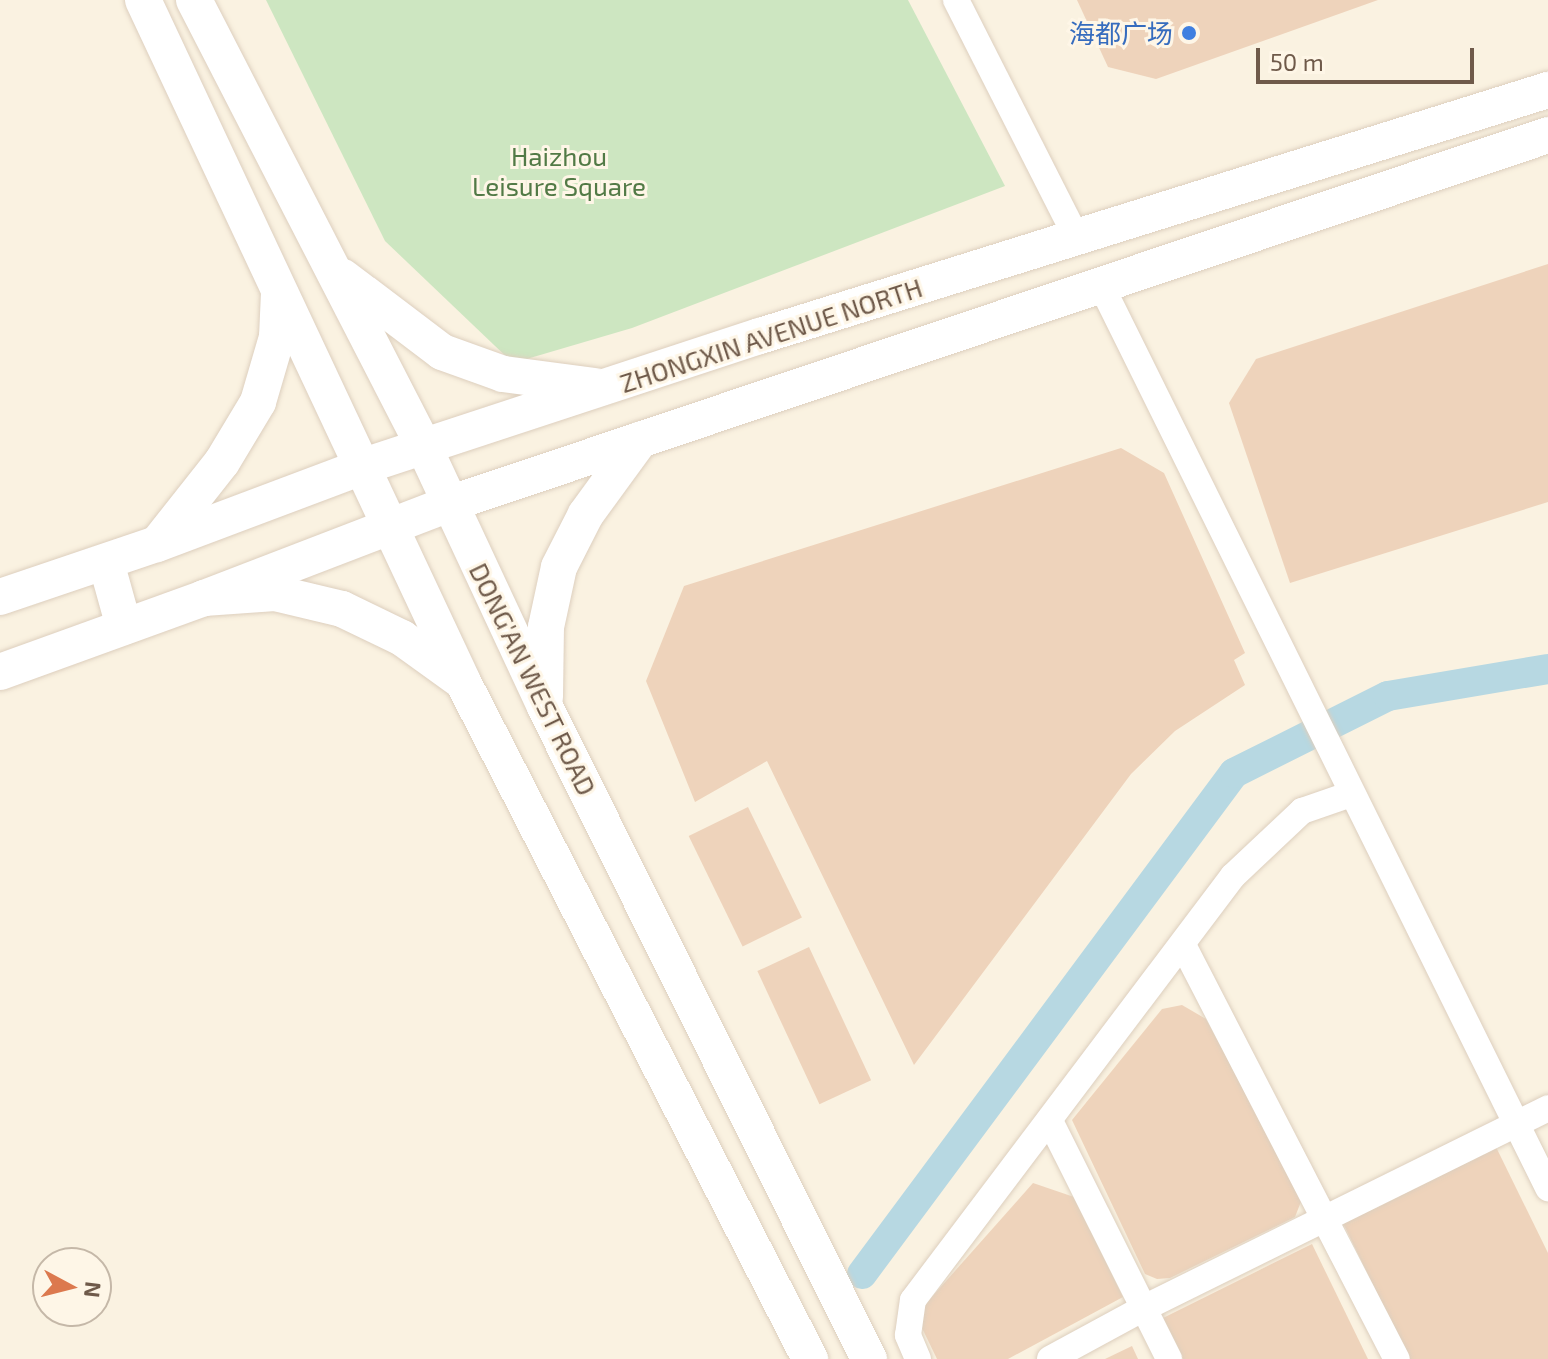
<!DOCTYPE html>
<meta charset="utf-8">
<style>
body{margin:0}
#map{position:relative;width:1548px;height:1359px;overflow:hidden;background:#faf2e1;font-family:"Exo 2","Noto Sans SC",sans-serif}
div>[style]{position:absolute}
.green>*{inset:0;background:#cde6c1}
.canal>*{height:30px;margin:-15px;padding:0 15px;transform-origin:15px;border-radius:15px;background:#b7d8e2}
.building>*{inset:0;background:#eed3bb;transform-origin:0 0}
.roads{filter:drop-shadow(0 0 2px #ddcfbe) drop-shadow(0 0 2px #ddcfbe)}
.street>*{height:26px;margin:-13px;padding:0 13px;transform-origin:13px;border-radius:13px;background:#fff}
.secondary>*{height:36px;margin:-18px;padding:0 18px;transform-origin:18px;border-radius:18px;background:#fff}
.dots>*{width:22px;height:22px;translate:-50% -50%;box-sizing:border-box;border:4px solid #fef6e7;border-radius:50%}
span{translate:-50% -50%;white-space:nowrap;text-align:center;line-height:1.15;-webkit-text-stroke:6px #fef6e7;paint-order:stroke}
.shop-label{font-size:26px;color:#366cbe}
.right{translate:-100% -50%;text-align:right}
.park-label{font-size:26px;color:#527a46}
.street-label{font-size:26px;color:#6f5a4a}
.north{position:absolute;left:32px;top:1247px;width:80px;height:80px;box-sizing:border-box;background:#fef6e7;border:2px solid #c5b8a8;border-radius:50%;rotate:97deg;font-size:22px;font-weight:700;line-height:32px;text-align:center;color:#6f5a4a}
.north::after{content:'';display:block;margin:auto;width:28px;height:36px;background:#dc794e;clip-path:polygon(50% 0,100% 100%,50% 72%,0 100%)}
.scale{position:absolute;left:1256px;top:48px;width:218px;height:36px;box-sizing:border-box;border:4px solid #6f5a4a;border-top:0;padding-left:10px;font-size:24px;line-height:28px;white-space:nowrap;color:#6f5a4a;-webkit-text-stroke:6px #fef6e7;paint-order:stroke}
</style>
<div id="map">
<div class="green">
<i style="clip-path:polygon(266px 0,908px 0,1005px 186px,632px 328px,513px 363px,385px 241px)"></i>
</div>
<div class="canal">
<i style="left:862px;top:1274px;width:624px;rotate:-53.41deg"></i>
<i style="left:1234px;top:773px;width:172px;rotate:-26.6deg"></i>
<i style="left:1388px;top:696px;width:162px;rotate:-9.6deg"></i>
</div>
<div class="building">
<i style="clip-path:polygon(1077px 0,1378px 0,1156px 79px,1108px 67px)"></i>
<i style="clip-path:polygon(1548px 264px,1548px 502px,1290px 583px,1229px 403px,1256px 359px)"></i>
<i style="clip-path:polygon(1121px 448px,1164px 473px,1245px 653px,1234px 660px,1245px 685px,1175px 731px,1131px 774px,914px 1065px,767px 761px,695px 802px,646px 681px,684px 586px)"></i>
<i style="left:748px;top:807px;width:123px;height:66px;rotate:64deg"></i>
<i style="left:809px;top:947px;width:147px;height:57px;rotate:65deg"></i>
<i style="clip-path:polygon(1182px 1005px,1206px 1019px,1302px 1199px,1295px 1217px,1170px 1278px,1157px 1279px,1145px 1274px,1072px 1120px,1162px 1009px)"></i>
<i style="clip-path:polygon(1496px 1147px,1548px 1253px,1548px 1359px,1409px 1359px,1343px 1223px)"></i>
<i style="clip-path:polygon(1033px 1183px,1074px 1197px,1123px 1297px,1008px 1359px,937px 1359px,922px 1328px,923px 1307px)"></i>
<i style="clip-path:polygon(1312px 1244px,1368px 1359px,1178px 1359px,1159px 1320px)"></i>
<i style="clip-path:polygon(1132px 1346px,1138px 1359px,1105px 1359px)"></i>
</div>
<div class="roads">
<div class="street">
<i style="left:956px;top:0;width:268px;rotate:63.1deg"></i>
<i style="left:1101px;top:285px;width:1008px;rotate:63.66deg"></i>
<i style="left:1183px;top:945px;width:466px;rotate:62.7deg"></i>
<i style="left:1050px;top:1121px;width:266px;rotate:63.4deg"></i>
<i style="left:918px;top:1359px;width:26px;rotate:-113deg"></i>
<i style="left:908px;top:1335px;width:35px;rotate:-82deg"></i>
<i style="left:913px;top:1300px;width:531px;rotate:-52.96deg"></i>
<i style="left:1233px;top:876px;width:95px;rotate:-43.3deg"></i>
<i style="left:1302px;top:811px;width:52px;rotate:-19.1deg"></i>
<i style="left:1050px;top:1359px;width:107px;rotate:-28.5deg"></i>
<i style="left:1144px;top:1308px;width:451px;rotate:-26.3deg"></i>
</div>
<div class="secondary">
<i style="left:143px;top:0;width:753px;rotate:64.86deg"></i>
<i style="left:463px;top:682px;width:761px;rotate:62.86deg"></i>
<i style="left:194px;top:0;width:503px;rotate:62.77deg"></i>
<i style="left:424px;top:447px;width:287px;rotate:65deg"></i>
<i style="left:545px;top:707px;width:728px;rotate:63.58deg"></i>
<i style="left:343px;top:277px;width:124px;rotate:37.1deg"></i>
<i style="left:442px;top:352px;width:65px;rotate:19.8deg"></i>
<i style="left:503px;top:374px;width:92px;rotate:7.5deg"></i>
<i style="left:158px;top:543px;width:103px;rotate:-51.7deg"></i>
<i style="left:222px;top:462px;width:70px;rotate:-59deg"></i>
<i style="left:258px;top:402px;width:68px;rotate:-73.7deg"></i>
<i style="left:277px;top:337px;width:44px;rotate:-87.4deg"></i>
<i style="left:106px;top:562px;width:67px;rotate:74.5deg"></i>
<i style="left:0;top:597px;width:166px;rotate:-18.7deg"></i>
<i style="left:157px;top:544px;width:221px;rotate:-20.6deg"></i>
<i style="left:364px;top:466px;width:417px;rotate:-18.2deg"></i>
<i style="left:760px;top:336px;width:826px;rotate:-17.34deg"></i>
<i style="left:204px;top:598px;width:262px;rotate:-21deg"></i>
<i style="left:449px;top:504px;width:1159px;rotate:-18.56deg"></i>
<i style="left:0;top:672px;width:217px;rotate:-19.9deg"></i>
<i style="left:204px;top:598px;width:71px;rotate:-4deg"></i>
<i style="left:275px;top:593px;width:69px;rotate:13.4deg"></i>
<i style="left:342px;top:609px;width:67px;rotate:25.8deg"></i>
<i style="left:402px;top:638px;width:70px;rotate:35.7deg"></i>
<i style="left:545px;top:697px;width:70px;rotate:-89.2deg"></i>
<i style="left:546px;top:627px;width:61px;rotate:-77.8deg"></i>
<i style="left:559px;top:567px;width:59px;rotate:-63deg"></i>
<i style="left:586px;top:514px;width:92px;rotate:-53.9deg"></i>
</div>
</div>
<div class="dots">
<i style="left:1189px;top:33px;background:#3f7fe0"></i>
</div>
<div class="shop-label">
<span class="right" style="left:1173px;top:33px">海都广场</span>
</div>
<div class="park-label">
<span style="left:559px;top:171px">Haizhou<br>Leisure Square</span>
</div>
<div class="street-label">
<span style="left:771px;top:335px;rotate:-18deg">ZHONGXIN AVENUE NORTH</span>
<span style="left:533px;top:679px;rotate:64deg">DONG'AN WEST ROAD</span>
</div>
<div class="north">N</div>
<div class="scale">50 m</div>
</div>
